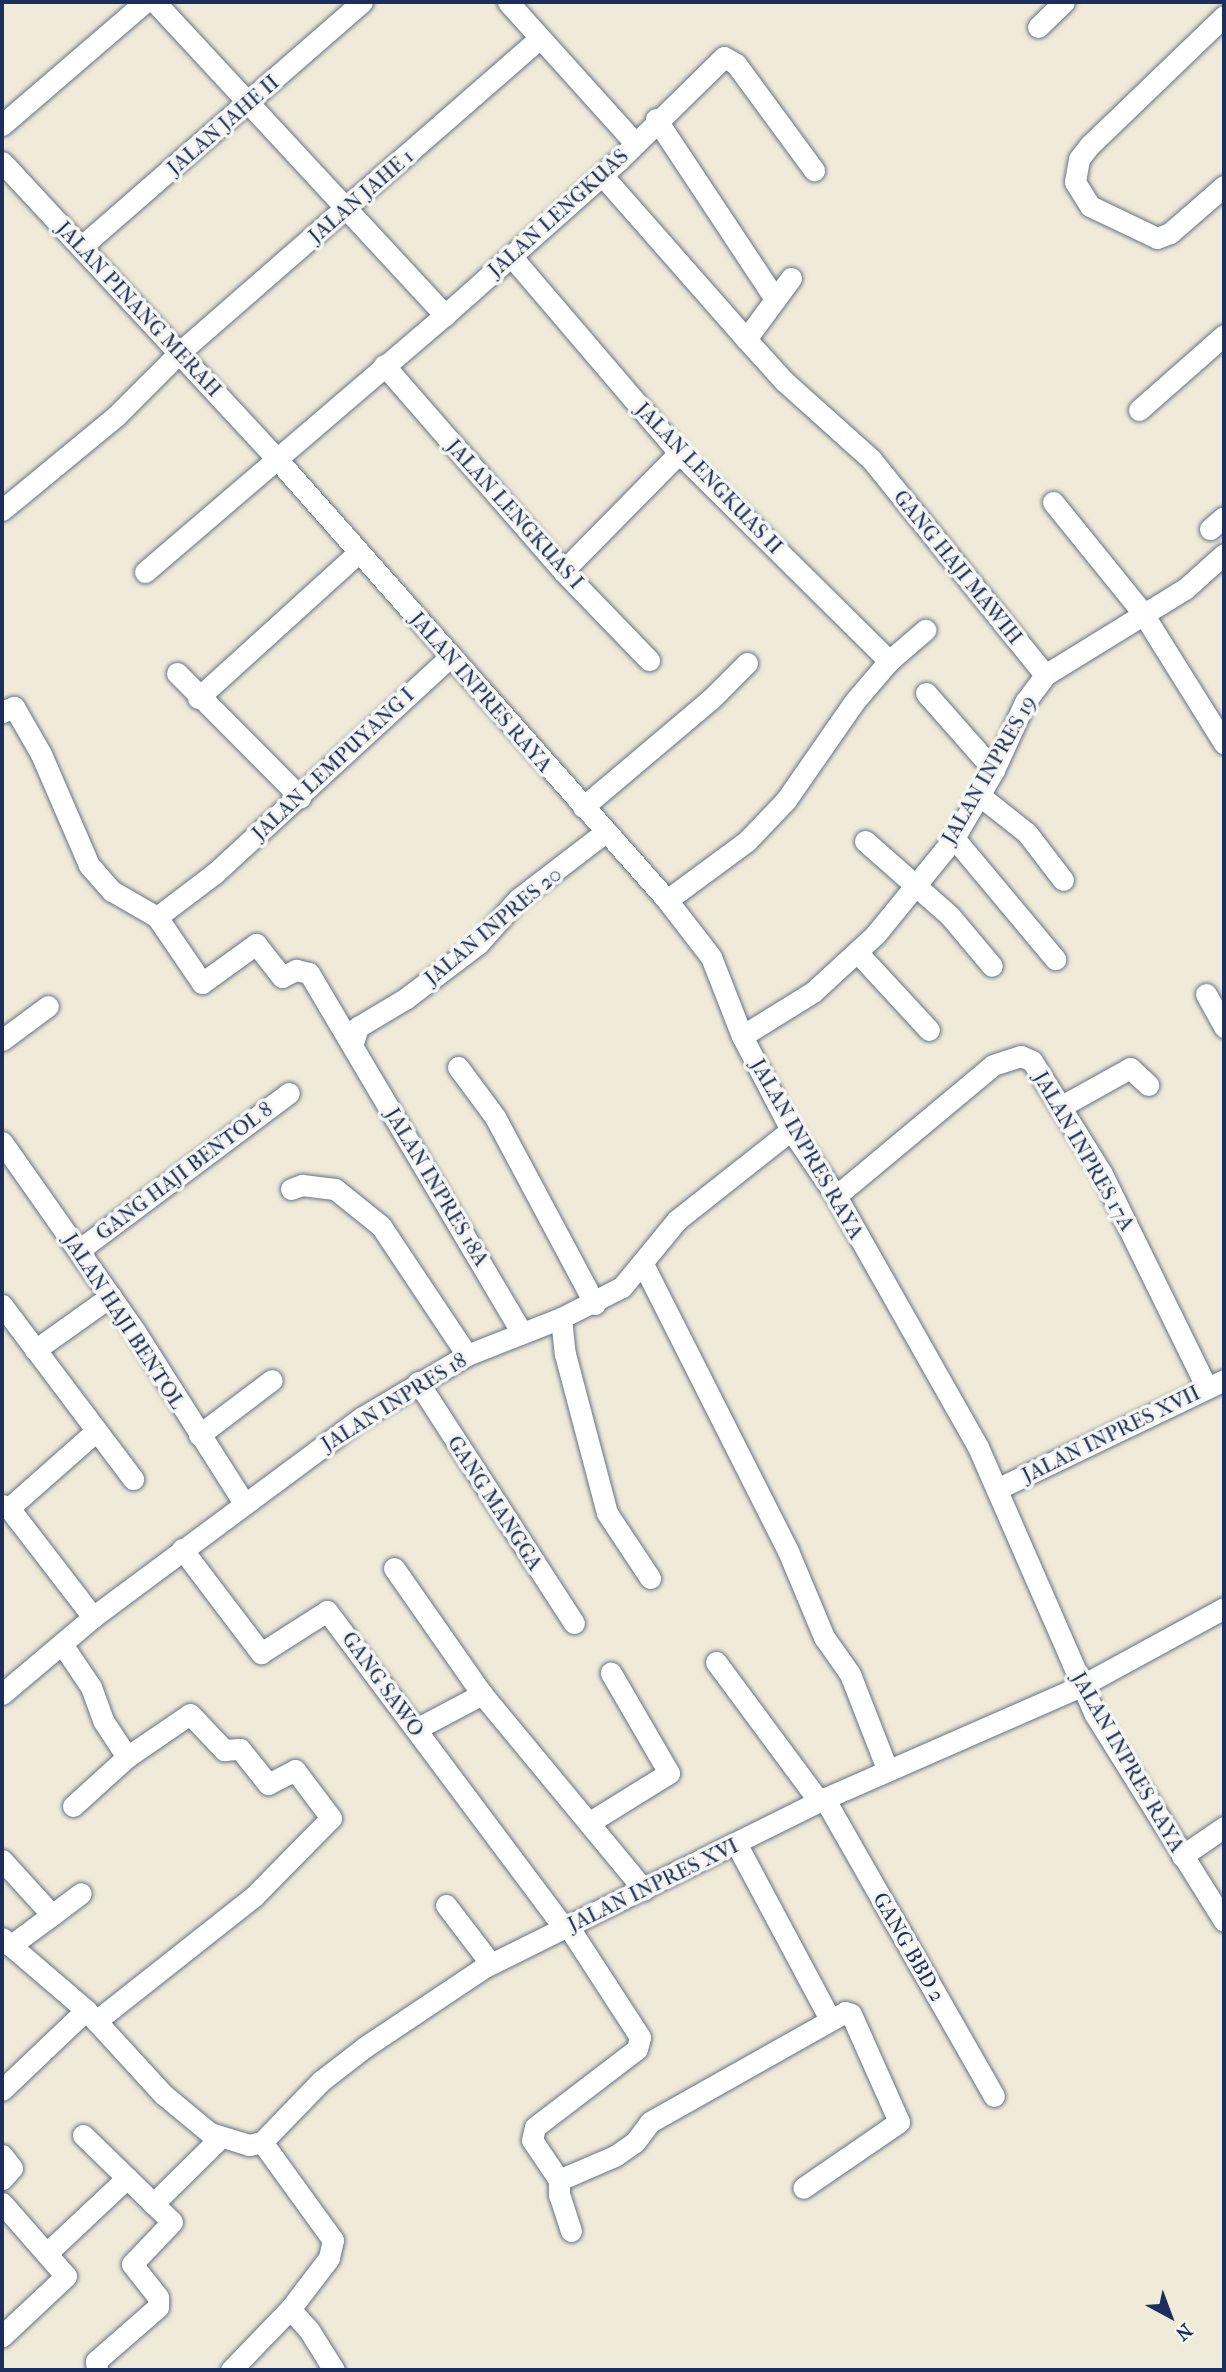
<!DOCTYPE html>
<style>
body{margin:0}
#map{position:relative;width:1226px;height:2372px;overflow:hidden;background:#f0ebd8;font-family:"IM FELL French Canon",serif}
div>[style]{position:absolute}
.roads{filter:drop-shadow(0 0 2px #667189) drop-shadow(0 0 2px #667189)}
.street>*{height:21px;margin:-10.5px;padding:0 10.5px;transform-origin:10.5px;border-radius:10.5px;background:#fff}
span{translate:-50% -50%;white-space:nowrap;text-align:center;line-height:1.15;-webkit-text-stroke:7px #f6f6f2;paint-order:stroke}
.street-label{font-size:21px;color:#1b2f5e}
.frame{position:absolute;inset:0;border:4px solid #1b2f5e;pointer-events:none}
.north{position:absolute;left:1135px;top:2281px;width:70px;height:70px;-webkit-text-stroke:5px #f6f6f2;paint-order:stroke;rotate:139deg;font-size:19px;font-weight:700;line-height:28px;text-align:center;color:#1b2f5e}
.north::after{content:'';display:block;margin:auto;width:24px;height:32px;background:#1b2f5e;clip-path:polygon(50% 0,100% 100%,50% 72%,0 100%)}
</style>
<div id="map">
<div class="roads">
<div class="street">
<i style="left:155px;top:2px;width:427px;rotate:47.2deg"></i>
<i style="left:508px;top:2px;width:188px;rotate:48deg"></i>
<i style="left:1224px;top:16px;width:187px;rotate:136.1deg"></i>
<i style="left:1089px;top:146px;width:16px;rotate:128deg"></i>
<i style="left:1079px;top:159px;width:23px;rotate:100deg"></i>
<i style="left:1075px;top:182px;width:28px;rotate:58deg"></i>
<i style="left:1090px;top:206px;width:74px;rotate:25.5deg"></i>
<i style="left:1157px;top:238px;width:14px;rotate:-21deg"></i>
<i style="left:1170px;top:233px;width:72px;rotate:-41deg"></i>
<i style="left:1038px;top:27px;width:36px;rotate:-44deg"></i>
<i style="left:656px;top:119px;width:216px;rotate:56.5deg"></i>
<i style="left:2px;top:125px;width:189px;rotate:-40.7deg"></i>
<i style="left:2px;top:162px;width:403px;rotate:47.2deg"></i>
<i style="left:276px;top:458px;width:590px;rotate:48.5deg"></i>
<i style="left:667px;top:900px;width:72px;rotate:52.3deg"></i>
<i style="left:711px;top:957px;width:85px;rotate:68.6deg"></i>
<i style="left:742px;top:1036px;width:106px;rotate:62.5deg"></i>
<i style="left:791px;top:1130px;width:80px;rotate:55.7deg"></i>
<i style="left:836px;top:1196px;width:288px;rotate:60.5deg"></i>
<i style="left:978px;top:1447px;width:290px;rotate:66.4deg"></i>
<i style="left:1094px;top:1713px;width:245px;rotate:58deg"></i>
<i style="left:602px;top:175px;width:218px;rotate:48.7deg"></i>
<i style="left:81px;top:247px;width:373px;rotate:-41.1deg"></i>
<i style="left:511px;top:256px;width:259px;rotate:49.5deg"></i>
<i style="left:679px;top:453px;width:296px;rotate:44.7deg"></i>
<i style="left:791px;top:278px;width:76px;rotate:126.4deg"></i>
<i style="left:746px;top:339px;width:57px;rotate:47.9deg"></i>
<i style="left:784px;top:381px;width:117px;rotate:41.9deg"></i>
<i style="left:871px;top:459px;width:277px;rotate:51.1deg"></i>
<i style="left:384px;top:365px;width:273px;rotate:49deg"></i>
<i style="left:563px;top:571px;width:124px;rotate:46deg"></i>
<i style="left:1139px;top:410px;width:113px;rotate:-41.4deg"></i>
<i style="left:1053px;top:502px;width:141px;rotate:51deg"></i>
<i style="left:1142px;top:612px;width:155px;rotate:58deg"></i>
<i style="left:2px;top:510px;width:148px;rotate:-39.5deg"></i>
<i style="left:116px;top:416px;width:91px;rotate:-45deg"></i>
<i style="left:180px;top:352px;width:476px;rotate:-41.1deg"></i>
<i style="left:1210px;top:529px;width:18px;rotate:-41deg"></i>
<i style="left:563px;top:571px;width:165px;rotate:-45.5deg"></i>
<i style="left:145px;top:572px;width:395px;rotate:-40.6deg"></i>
<i style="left:445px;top:315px;width:232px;rotate:-41.7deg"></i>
<i style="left:618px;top:161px;width:148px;rotate:-44.5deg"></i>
<i style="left:724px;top:57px;width:14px;rotate:30deg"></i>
<i style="left:736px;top:64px;width:132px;rotate:53.7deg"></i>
<i style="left:177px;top:673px;width:175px;rotate:45.2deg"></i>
<i style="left:926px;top:693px;width:103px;rotate:48.6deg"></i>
<i style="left:198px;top:698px;width:215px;rotate:-42.2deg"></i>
<i style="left:2px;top:712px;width:13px;rotate:-23deg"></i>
<i style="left:14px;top:707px;width:54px;rotate:60.1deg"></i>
<i style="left:41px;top:754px;width:121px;rotate:66.6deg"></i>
<i style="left:89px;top:865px;width:35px;rotate:49deg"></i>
<i style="left:112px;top:891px;width:52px;rotate:30deg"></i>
<i style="left:157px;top:917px;width:80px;rotate:55.7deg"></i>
<i style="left:202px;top:983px;width:67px;rotate:-35.8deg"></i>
<i style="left:256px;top:944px;width:42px;rotate:51.8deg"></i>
<i style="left:282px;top:977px;width:16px;rotate:-27deg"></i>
<i style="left:296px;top:970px;width:13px;rotate:13deg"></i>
<i style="left:309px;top:973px;width:417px;rotate:59.4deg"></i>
<i style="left:979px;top:795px;width:61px;rotate:38.4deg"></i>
<i style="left:1027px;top:833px;width:59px;rotate:52.5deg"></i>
<i style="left:583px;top:807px;width:167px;rotate:-40.2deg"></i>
<i style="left:711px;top:699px;width:51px;rotate:-45deg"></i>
<i style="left:954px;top:838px;width:158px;rotate:50.1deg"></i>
<i style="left:865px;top:841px;width:113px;rotate:41.4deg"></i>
<i style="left:950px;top:916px;width:65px;rotate:50deg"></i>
<i style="left:667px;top:900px;width:99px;rotate:-36.4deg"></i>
<i style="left:747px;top:841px;width:57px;rotate:-46.4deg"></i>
<i style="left:786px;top:800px;width:119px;rotate:-55.2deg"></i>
<i style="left:854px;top:702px;width:54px;rotate:-49.5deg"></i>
<i style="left:889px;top:661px;width:48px;rotate:-40.7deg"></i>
<i style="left:157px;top:917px;width:73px;rotate:-37.2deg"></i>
<i style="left:215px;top:873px;width:321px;rotate:-42.6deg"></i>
<i style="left:857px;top:952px;width:106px;rotate:47.3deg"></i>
<i style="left:1206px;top:994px;width:38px;rotate:61deg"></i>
<i style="left:742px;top:1036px;width:84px;rotate:-31.8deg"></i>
<i style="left:813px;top:992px;width:84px;rotate:-42.6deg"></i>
<i style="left:875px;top:935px;width:125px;rotate:-50.8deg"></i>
<i style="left:954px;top:838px;width:79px;rotate:-59.5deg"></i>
<i style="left:994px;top:770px;width:75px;rotate:-65.5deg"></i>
<i style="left:1025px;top:702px;width:34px;rotate:-53deg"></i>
<i style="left:1045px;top:675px;width:164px;rotate:-31.6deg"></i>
<i style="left:1185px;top:589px;width:52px;rotate:-41.9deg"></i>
<i style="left:2px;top:1040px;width:57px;rotate:-36.5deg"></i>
<i style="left:353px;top:1043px;width:17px;rotate:-73deg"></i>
<i style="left:358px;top:1027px;width:55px;rotate:-30.8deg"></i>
<i style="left:405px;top:999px;width:91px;rotate:-37deg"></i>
<i style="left:478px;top:944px;width:60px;rotate:-48.4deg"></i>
<i style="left:518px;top:899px;width:108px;rotate:-37.5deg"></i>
<i style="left:458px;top:1067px;width:62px;rotate:53.5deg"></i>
<i style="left:495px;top:1117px;width:212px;rotate:61.9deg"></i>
<i style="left:1060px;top:1107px;width:80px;rotate:-29.1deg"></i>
<i style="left:1130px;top:1068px;width:25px;rotate:43deg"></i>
<i style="left:2px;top:1142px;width:233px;rotate:54.9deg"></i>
<i style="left:136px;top:1333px;width:201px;rotate:57.6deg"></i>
<i style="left:291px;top:1189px;width:12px;rotate:-20deg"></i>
<i style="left:302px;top:1185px;width:33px;rotate:7deg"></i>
<i style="left:335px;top:1189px;width:59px;rotate:38.8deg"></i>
<i style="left:381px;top:1226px;width:155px;rotate:56.3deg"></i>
<i style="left:836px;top:1196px;width:204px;rotate:-39.8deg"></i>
<i style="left:993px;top:1065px;width:29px;rotate:-18deg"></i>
<i style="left:1021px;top:1056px;width:12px;rotate:24deg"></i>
<i style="left:1032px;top:1061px;width:133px;rotate:58.2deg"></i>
<i style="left:1102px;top:1174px;width:238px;rotate:63.9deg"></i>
<i style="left:79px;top:1250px;width:262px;rotate:-36.8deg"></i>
<i style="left:644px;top:1266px;width:319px;rotate:63.2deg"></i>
<i style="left:788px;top:1551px;width:93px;rotate:67.3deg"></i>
<i style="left:824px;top:1637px;width:45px;rotate:54.9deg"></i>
<i style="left:850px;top:1674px;width:102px;rotate:68.7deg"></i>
<i style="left:2px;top:1305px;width:218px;rotate:53deg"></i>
<i style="left:561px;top:1318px;width:36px;rotate:84deg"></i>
<i style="left:565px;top:1354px;width:164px;rotate:75.2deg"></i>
<i style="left:607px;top:1513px;width:78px;rotate:56.5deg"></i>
<i style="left:35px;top:1350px;width:93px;rotate:-35.4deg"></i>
<i style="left:418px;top:1382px;width:287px;rotate:57.1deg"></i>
<i style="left:199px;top:1435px;width:91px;rotate:-37deg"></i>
<i style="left:997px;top:1489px;width:252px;rotate:-25.6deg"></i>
<i style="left:2px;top:1505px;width:8px;rotate:23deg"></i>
<i style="left:9px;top:1508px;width:138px;rotate:52.4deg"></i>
<i style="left:9px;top:1508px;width:115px;rotate:-41.5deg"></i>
<i style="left:182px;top:1549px;width:131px;rotate:52.8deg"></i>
<i style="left:261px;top:1653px;width:78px;rotate:-32.5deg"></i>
<i style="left:327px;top:1611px;width:396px;rotate:53.2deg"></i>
<i style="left:394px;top:1568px;width:154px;rotate:55.1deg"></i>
<i style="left:482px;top:1694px;width:254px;rotate:50.4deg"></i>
<i style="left:62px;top:1644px;width:52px;rotate:56deg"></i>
<i style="left:91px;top:1687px;width:37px;rotate:70deg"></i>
<i style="left:104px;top:1722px;width:42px;rotate:56.7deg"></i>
<i style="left:127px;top:1757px;width:76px;rotate:-34.3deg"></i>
<i style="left:190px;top:1714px;width:50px;rotate:46.6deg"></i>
<i style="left:224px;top:1750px;width:16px;rotate:-4deg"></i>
<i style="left:240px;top:1749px;width:45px;rotate:51.3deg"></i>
<i style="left:268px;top:1784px;width:30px;rotate:-27deg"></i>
<i style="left:295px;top:1770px;width:60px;rotate:53.1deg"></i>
<i style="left:331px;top:1818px;width:111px;rotate:134.6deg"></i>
<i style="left:253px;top:1897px;width:200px;rotate:141.7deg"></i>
<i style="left:716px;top:1662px;width:173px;rotate:53.5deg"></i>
<i style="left:2px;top:1694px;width:119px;rotate:-40.2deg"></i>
<i style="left:93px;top:1617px;width:334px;rotate:-36.6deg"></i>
<i style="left:361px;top:1418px;width:123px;rotate:-30.7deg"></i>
<i style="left:467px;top:1355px;width:101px;rotate:-21.5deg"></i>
<i style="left:561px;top:1318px;width:68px;rotate:-26.9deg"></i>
<i style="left:622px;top:1287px;width:87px;rotate:-50.6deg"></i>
<i style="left:677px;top:1220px;width:145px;rotate:-38.3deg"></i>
<i style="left:416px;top:1729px;width:75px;rotate:-27.9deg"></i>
<i style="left:824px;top:1798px;width:343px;rotate:60.3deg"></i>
<i style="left:73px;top:1806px;width:73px;rotate:-42.2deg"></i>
<i style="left:590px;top:1822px;width:93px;rotate:-31.8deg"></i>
<i style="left:669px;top:1773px;width:116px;rotate:-120.1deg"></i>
<i style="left:737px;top:1845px;width:197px;rotate:61.9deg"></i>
<i style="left:1182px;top:1856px;width:51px;rotate:-34.6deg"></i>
<i style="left:2px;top:1860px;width:74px;rotate:47.7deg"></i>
<i style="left:52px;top:1915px;width:52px;rotate:143.6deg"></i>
<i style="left:446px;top:1905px;width:74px;rotate:52.7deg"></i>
<i style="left:52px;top:1915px;width:36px;rotate:-37deg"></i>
<i style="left:2px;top:1938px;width:111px;rotate:40.6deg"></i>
<i style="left:86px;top:2010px;width:115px;rotate:47.5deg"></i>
<i style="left:164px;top:2095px;width:60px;rotate:39.6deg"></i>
<i style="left:210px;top:2133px;width:41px;rotate:17.1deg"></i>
<i style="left:249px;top:2145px;width:13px;rotate:-13deg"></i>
<i style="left:2px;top:2090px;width:116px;rotate:-43.6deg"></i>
<i style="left:83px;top:2135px;width:124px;rotate:44.3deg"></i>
<i style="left:172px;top:2222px;width:58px;rotate:133.6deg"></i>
<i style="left:132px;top:2264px;width:42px;rotate:51.8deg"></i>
<i style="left:158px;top:2297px;width:10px;rotate:90deg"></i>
<i style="left:158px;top:2307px;width:82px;rotate:138.9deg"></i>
<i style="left:96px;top:2361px;width:9px;rotate:84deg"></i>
<i style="left:262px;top:2142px;width:85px;rotate:-46deg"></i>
<i style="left:321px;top:2081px;width:56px;rotate:-37.7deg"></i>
<i style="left:365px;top:2047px;width:142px;rotate:-33.8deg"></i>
<i style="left:483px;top:1968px;width:375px;rotate:-26.4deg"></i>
<i style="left:819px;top:1801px;width:286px;rotate:-23.7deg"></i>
<i style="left:1081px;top:1686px;width:163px;rotate:-28.6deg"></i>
<i style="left:262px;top:2142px;width:121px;rotate:54.1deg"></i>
<i style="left:333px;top:2240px;width:18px;rotate:103deg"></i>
<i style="left:329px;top:2258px;width:64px;rotate:127.4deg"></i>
<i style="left:2px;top:2155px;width:16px;rotate:52deg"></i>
<i style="left:12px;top:2168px;width:15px;rotate:132deg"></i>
<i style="left:559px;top:2180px;width:48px;rotate:-124deg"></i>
<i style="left:532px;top:2140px;width:13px;rotate:-77deg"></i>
<i style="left:535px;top:2127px;width:128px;rotate:-37.4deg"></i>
<i style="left:637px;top:2049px;width:12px;rotate:-76deg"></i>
<i style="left:640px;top:2037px;width:132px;rotate:-123deg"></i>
<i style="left:2px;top:2203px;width:97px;rotate:48.8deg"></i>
<i style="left:66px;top:2276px;width:88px;rotate:136.8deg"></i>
<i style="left:153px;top:2204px;width:93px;rotate:-44.6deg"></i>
<i style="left:571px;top:2231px;width:38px;rotate:-108deg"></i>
<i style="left:559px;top:2195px;width:15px;rotate:-90deg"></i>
<i style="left:559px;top:2180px;width:61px;rotate:-23.2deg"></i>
<i style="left:615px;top:2156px;width:24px;rotate:-35deg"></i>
<i style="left:635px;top:2142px;width:25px;rotate:-53deg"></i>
<i style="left:650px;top:2122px;width:224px;rotate:-29.4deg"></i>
<i style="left:845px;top:2012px;width:6px;rotate:18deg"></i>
<i style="left:851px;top:2014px;width:118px;rotate:66deg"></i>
<i style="left:899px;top:2122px;width:116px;rotate:145.5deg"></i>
<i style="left:47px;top:2253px;width:110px;rotate:-43.2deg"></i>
<i style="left:231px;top:2370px;width:85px;rotate:-46deg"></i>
<i style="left:290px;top:2309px;width:28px;rotate:48deg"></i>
<i style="left:309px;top:2330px;width:47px;rotate:58deg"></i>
</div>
</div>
<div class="street-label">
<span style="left:223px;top:125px;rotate:-41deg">JALAN JAHE II</span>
<span style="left:361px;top:196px;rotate:-41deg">JALAN JAHE 1</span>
<span style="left:558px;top:213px;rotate:-42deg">JALAN LENGKUAS</span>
<span style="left:139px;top:309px;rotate:47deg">JALAN PINANG MERAH</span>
<span style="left:709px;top:478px;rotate:46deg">JALAN LENGKUAS II</span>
<span style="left:515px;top:514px;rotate:48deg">JALAN LENGKUAS I</span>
<span style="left:958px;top:567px;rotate:51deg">GANG HAJI MAWIH</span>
<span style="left:481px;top:692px;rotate:49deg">JALAN INPRES RAYA</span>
<span style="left:333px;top:764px;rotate:-43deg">JALAN LEMPUYANG I</span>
<span style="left:989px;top:770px;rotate:-60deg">JALAN INPRES 19</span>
<span style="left:493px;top:926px;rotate:-40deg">JALAN INPRES 20</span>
<span style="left:807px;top:1149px;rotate:60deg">JALAN INPRES RAYA</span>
<span style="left:1084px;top:1151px;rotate:60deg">JALAN INPRES 17A</span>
<span style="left:184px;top:1171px;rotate:-37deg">GANG HAJI BENTOL 8</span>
<span style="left:437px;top:1187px;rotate:59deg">JALAN INPRES 18A</span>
<span style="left:124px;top:1321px;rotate:57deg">JALAN HAJI BENTOL</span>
<span style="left:394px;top:1402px;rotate:-32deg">JALAN INPRES 18</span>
<span style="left:1111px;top:1434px;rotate:-26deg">JALAN INPRES XVII</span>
<span style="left:495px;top:1503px;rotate:57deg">GANG MANGGA</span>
<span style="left:383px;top:1684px;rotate:54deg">GANG SAWO</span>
<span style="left:1128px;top:1762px;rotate:60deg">JALAN INPRES RAYA</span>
<span style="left:653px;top:1885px;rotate:-26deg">JALAN INPRES XVI</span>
<span style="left:909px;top:1947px;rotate:60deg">GANG BBD 2</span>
</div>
<div class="frame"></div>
<div class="north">N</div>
</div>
